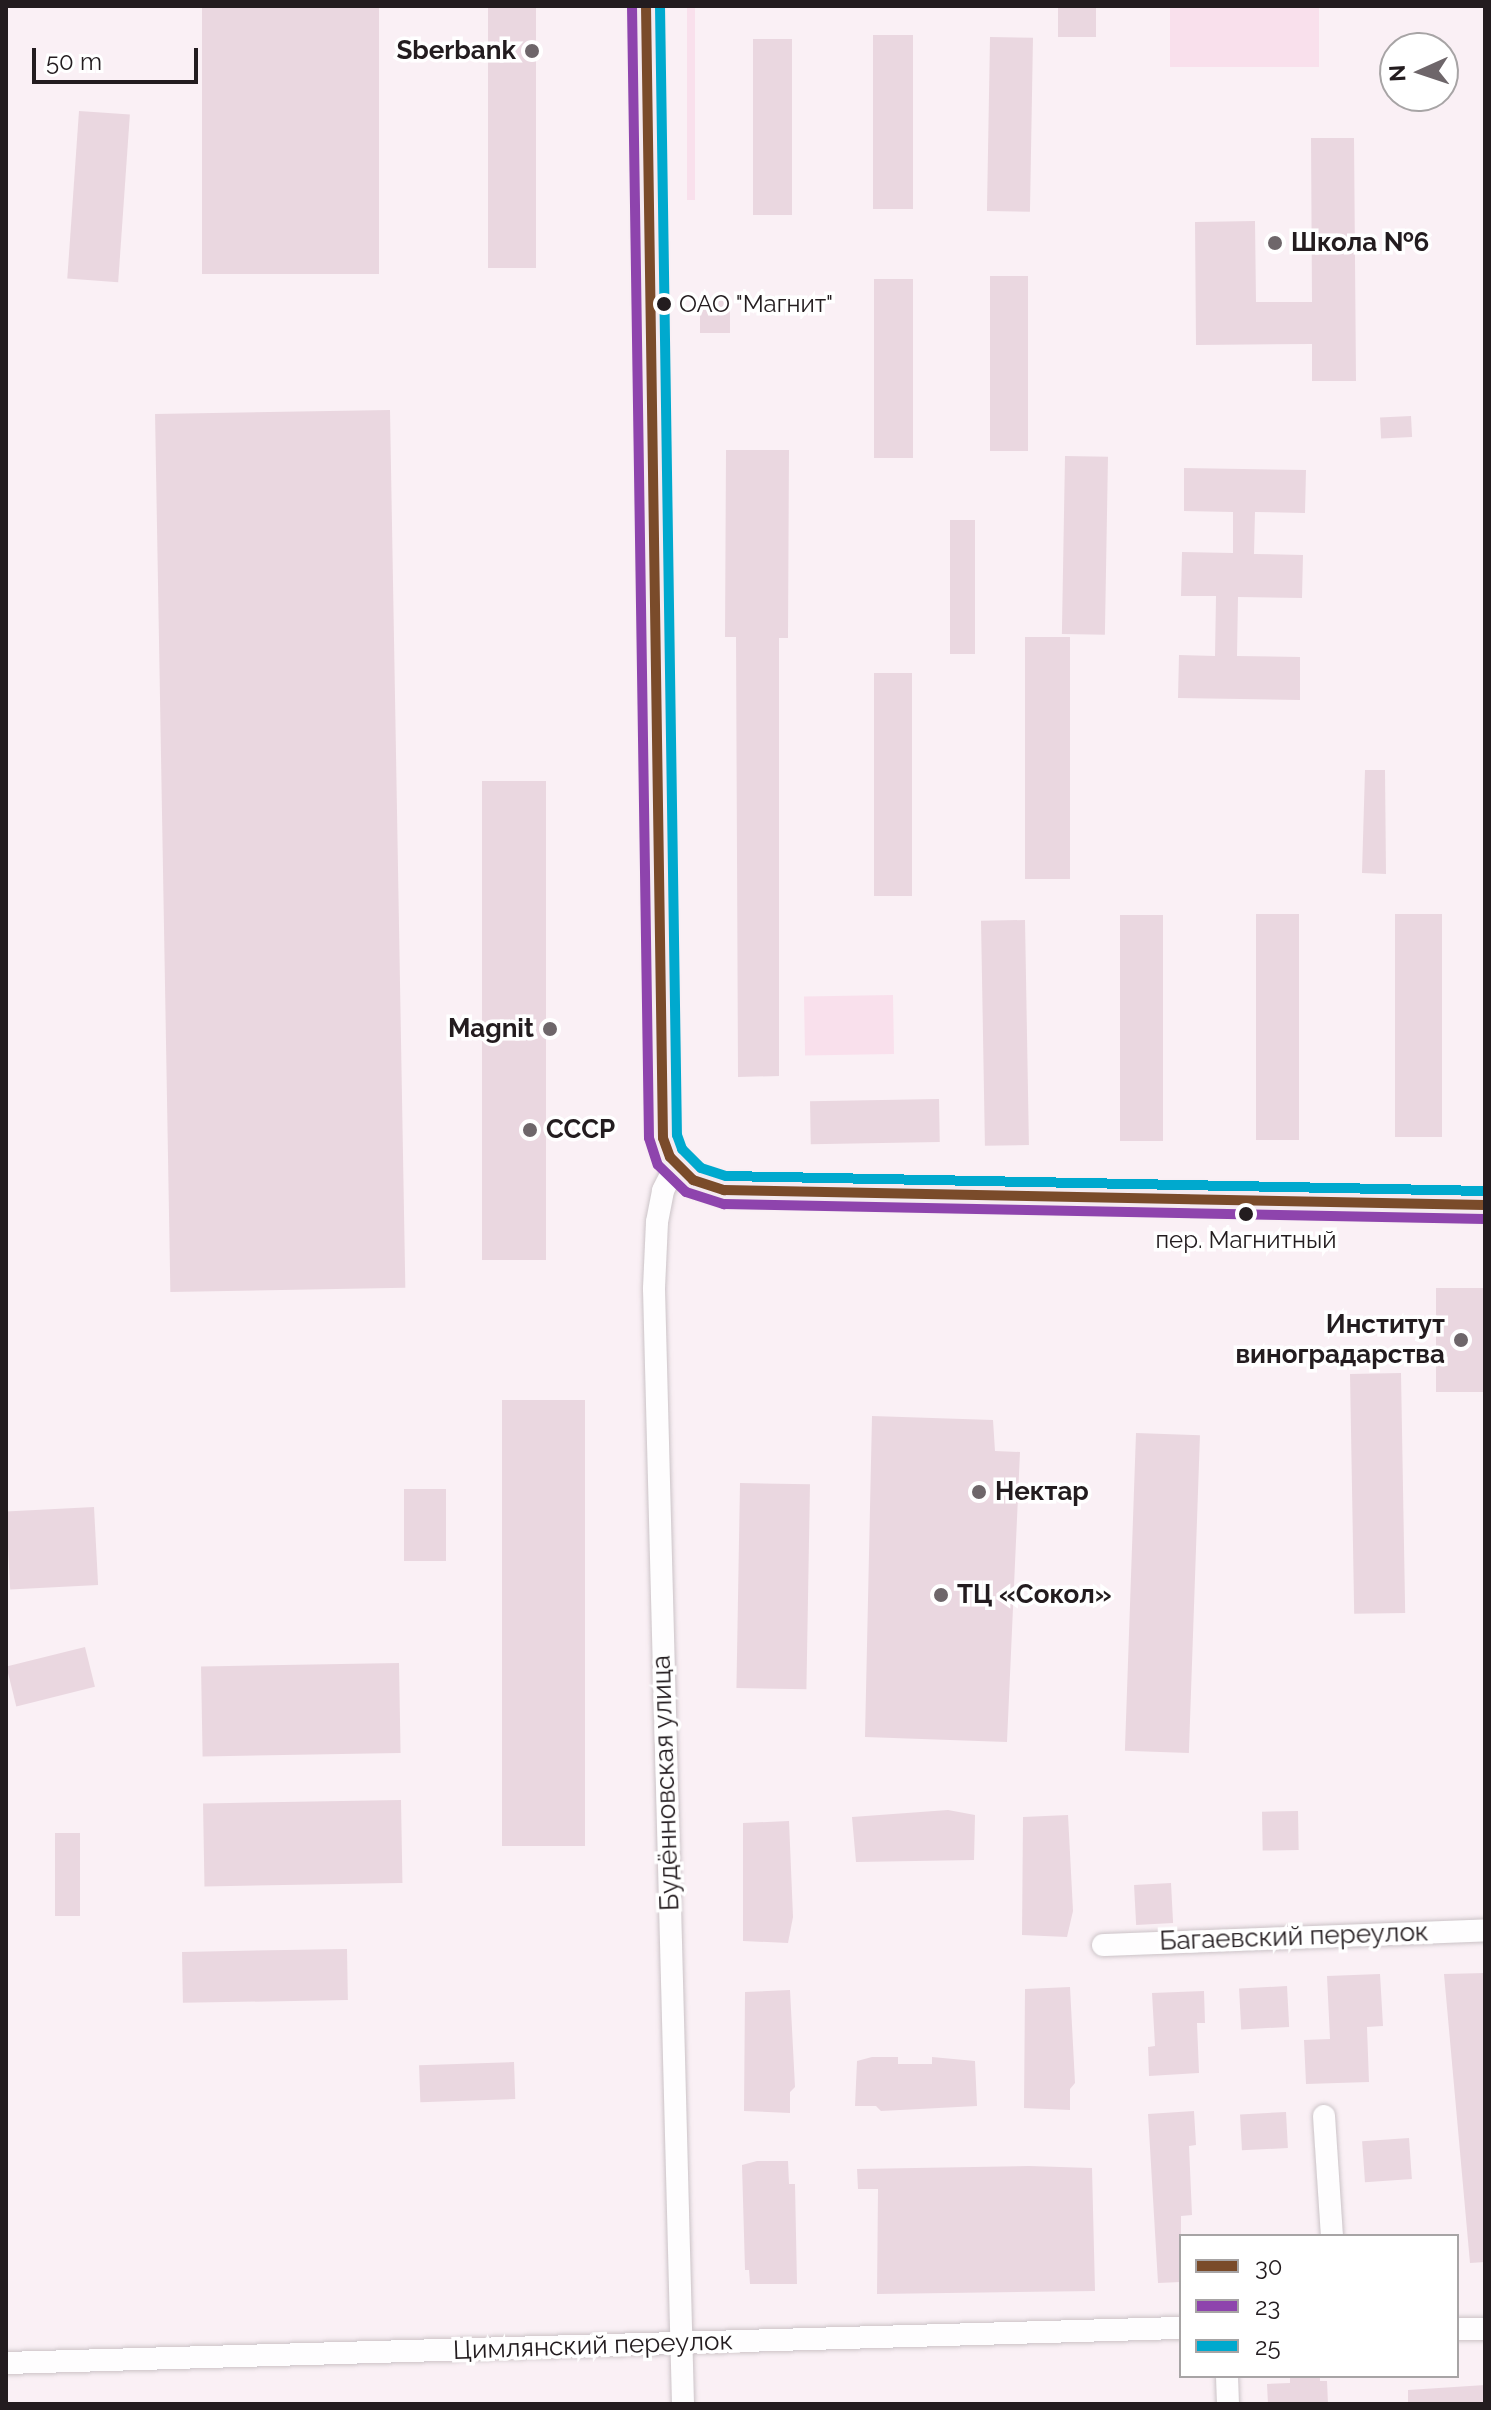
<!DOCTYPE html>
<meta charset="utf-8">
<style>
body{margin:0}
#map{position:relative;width:1491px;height:2410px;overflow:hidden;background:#faf0f5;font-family:Raleway,sans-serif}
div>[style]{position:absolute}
.green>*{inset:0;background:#f9e0ec;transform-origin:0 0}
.building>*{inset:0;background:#ead7e0;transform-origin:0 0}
.roads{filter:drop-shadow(0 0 2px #cbc3c7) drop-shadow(0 0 2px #cbc3c7)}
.minor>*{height:22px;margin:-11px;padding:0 11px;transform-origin:11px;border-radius:11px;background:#fefdfe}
.major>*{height:28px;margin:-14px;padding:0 14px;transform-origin:14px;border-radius:14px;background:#f4eaf0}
.bus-1>*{height:10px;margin:-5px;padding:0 5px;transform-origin:5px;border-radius:5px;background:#7a4b2a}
.bus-2>*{height:10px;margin:-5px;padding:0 5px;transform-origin:5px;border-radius:5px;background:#8e44ad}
.bus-3>*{height:10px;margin:-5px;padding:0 5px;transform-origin:5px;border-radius:5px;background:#00a9ce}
.dots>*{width:22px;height:22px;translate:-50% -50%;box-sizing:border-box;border:4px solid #fff;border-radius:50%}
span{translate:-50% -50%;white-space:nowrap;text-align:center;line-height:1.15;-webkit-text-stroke:7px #fff;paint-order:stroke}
.bus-label{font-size:24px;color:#231c1f}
.left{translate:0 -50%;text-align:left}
.poi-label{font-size:26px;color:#231c1f;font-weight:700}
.right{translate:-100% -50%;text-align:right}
.street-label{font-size:26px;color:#231c1f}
.frame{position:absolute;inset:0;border:8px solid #231c1f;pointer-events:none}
.legend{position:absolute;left:1179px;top:2234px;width:280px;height:144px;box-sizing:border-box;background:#fff;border:2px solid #a7a4a5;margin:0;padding:10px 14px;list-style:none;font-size:24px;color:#231c1f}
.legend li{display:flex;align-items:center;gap:16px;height:40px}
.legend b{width:40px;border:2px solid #a7a4a5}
.north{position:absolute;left:1379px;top:32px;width:80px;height:80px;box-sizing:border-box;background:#fff;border:2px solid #a7a4a5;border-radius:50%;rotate:267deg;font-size:22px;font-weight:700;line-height:32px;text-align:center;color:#231c1f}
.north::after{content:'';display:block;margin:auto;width:28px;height:36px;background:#6e666a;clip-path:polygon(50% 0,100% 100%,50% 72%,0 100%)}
.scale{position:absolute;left:32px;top:48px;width:166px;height:36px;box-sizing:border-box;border:4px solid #231c1f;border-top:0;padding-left:10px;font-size:24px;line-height:28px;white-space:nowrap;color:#231c1f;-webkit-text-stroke:6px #fff;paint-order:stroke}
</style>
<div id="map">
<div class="green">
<i style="left:687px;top:6px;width:8px;height:194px"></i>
<i style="left:1170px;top:6px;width:149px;height:61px"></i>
<i style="left:893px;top:995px;width:59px;height:89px;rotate:89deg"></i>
</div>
<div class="building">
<i style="left:202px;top:6px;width:177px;height:268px"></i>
<i style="left:488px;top:6px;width:48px;height:262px"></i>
<i style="left:1058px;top:6px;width:38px;height:31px"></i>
<i style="left:873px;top:35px;width:40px;height:174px"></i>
<i style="left:990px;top:37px;width:43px;height:174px;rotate:1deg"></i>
<i style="left:753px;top:39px;width:39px;height:176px"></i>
<i style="left:79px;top:111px;width:51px;height:168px;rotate:4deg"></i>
<i style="clip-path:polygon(1311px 138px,1354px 138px,1356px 381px,1312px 381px,1312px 344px,1196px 345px,1195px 222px,1255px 221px,1256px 302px,1312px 302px)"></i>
<i style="left:990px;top:276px;width:38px;height:175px"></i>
<i style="left:874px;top:279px;width:39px;height:179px"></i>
<i style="left:700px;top:301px;width:30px;height:32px"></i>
<i style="left:390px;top:410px;width:878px;height:235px;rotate:89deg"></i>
<i style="left:1411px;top:416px;width:21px;height:31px;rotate:87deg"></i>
<i style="clip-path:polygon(726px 450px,789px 450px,788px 638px,779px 638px,779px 1076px,738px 1077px,736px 637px,725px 637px)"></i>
<i style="left:1065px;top:456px;width:43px;height:178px;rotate:1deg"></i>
<i style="clip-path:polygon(1184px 468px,1306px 470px,1305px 513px,1255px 512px,1254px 554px,1303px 555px,1302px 598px,1238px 597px,1237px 656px,1300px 657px,1300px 700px,1178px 698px,1179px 655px,1215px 656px,1216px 596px,1181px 596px,1182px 552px,1233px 553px,1233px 512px,1184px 511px)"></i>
<i style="left:950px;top:520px;width:25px;height:134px"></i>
<i style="left:1025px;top:637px;width:45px;height:242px"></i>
<i style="left:874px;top:673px;width:38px;height:223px"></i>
<i style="clip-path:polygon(1365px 770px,1385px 770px,1386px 874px,1362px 873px)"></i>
<i style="left:482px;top:781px;width:64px;height:479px"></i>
<i style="left:1256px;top:914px;width:43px;height:226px"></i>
<i style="left:1395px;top:914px;width:47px;height:223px"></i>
<i style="left:1120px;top:915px;width:43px;height:226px"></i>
<i style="left:1025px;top:920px;width:225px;height:44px;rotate:89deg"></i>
<i style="left:939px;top:1099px;width:43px;height:129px;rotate:89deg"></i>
<i style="left:1436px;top:1288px;width:49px;height:104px"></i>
<i style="left:1401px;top:1373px;width:240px;height:51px;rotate:89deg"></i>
<i style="left:502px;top:1400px;width:83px;height:446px"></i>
<i style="clip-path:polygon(872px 1416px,993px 1420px,995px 1451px,1020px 1452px,1007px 1742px,865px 1737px)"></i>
<i style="left:1136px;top:1433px;width:64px;height:318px;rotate:2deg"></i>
<i style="left:740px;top:1483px;width:70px;height:205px;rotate:1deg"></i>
<i style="left:404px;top:1489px;width:42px;height:72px"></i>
<i style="left:94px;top:1507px;width:78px;height:88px;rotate:87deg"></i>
<i style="left:85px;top:1647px;width:41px;height:81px;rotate:76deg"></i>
<i style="left:399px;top:1663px;width:90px;height:198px;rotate:89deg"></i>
<i style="left:401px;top:1800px;width:83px;height:198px;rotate:89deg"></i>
<i style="clip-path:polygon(948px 1810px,975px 1815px,974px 1860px,856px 1862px,852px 1817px)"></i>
<i style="left:1298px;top:1811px;width:39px;height:36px;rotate:89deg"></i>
<i style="clip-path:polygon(1068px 1815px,1073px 1911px,1067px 1937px,1022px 1935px,1023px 1817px)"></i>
<i style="clip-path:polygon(789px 1821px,793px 1917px,788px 1943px,743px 1941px,743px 1823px)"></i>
<i style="left:55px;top:1833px;width:25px;height:83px"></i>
<i style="left:1171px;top:1883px;width:40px;height:37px;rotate:87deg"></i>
<i style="left:347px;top:1949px;width:51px;height:165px;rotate:89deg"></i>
<i style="clip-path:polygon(1485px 1973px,1485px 2262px,1470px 2263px,1444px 1974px)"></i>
<i style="clip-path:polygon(1380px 1974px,1383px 2026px,1367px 2027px,1369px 2082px,1306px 2084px,1304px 2040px,1330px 2039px,1327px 1976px)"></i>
<i style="left:1287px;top:1986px;width:41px;height:48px;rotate:87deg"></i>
<i style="clip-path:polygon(1070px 1987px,1075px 2083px,1070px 2089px,1070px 2110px,1024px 2108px,1025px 1989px)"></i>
<i style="clip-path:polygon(790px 1990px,795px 2087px,790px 2092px,790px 2113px,744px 2111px,745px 1992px)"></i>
<i style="clip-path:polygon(1204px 1991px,1205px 2023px,1197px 2023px,1199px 2073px,1149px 2076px,1148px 2047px,1155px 2046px,1152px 1993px)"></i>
<i style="clip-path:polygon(872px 2057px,898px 2057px,898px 2064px,932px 2064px,932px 2057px,975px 2061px,977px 2106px,881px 2111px,876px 2106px,855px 2106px,857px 2061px)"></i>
<i style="left:514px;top:2062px;width:37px;height:95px;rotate:88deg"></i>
<i style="clip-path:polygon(1194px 2111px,1196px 2145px,1189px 2146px,1192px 2215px,1181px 2216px,1181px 2282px,1158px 2283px,1148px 2114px)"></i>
<i style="left:1286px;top:2112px;width:36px;height:46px;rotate:87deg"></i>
<i style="left:1409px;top:2138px;width:41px;height:47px;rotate:86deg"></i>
<i style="clip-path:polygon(757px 2161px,788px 2161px,789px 2184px,795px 2184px,797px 2284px,750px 2284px,749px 2270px,745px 2270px,742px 2165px)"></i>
<i style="clip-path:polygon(1029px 2166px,1092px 2168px,1095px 2291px,877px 2294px,878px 2189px,858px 2189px,857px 2169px)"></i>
<i style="clip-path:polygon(1290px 2376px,1320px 2376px,1320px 2381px,1327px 2381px,1328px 2404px,1268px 2404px,1267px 2384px,1290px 2383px)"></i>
<i style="clip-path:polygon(1485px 2385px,1485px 2404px,1408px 2404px,1408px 2390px)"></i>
</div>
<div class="roads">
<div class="minor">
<i style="left:676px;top:1165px;width:29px;rotate:117deg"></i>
<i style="left:663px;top:1191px;width:32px;rotate:101deg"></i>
<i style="left:657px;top:1222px;width:67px;rotate:92.6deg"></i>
<i style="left:654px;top:1289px;width:1115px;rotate:88.51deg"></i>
<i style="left:1103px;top:1945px;width:382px;rotate:-2.2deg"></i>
<i style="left:1324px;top:2116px;width:120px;rotate:86.2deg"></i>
<i style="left:1457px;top:2329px;width:28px"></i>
<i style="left:6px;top:2363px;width:1176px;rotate:-1.71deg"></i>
<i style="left:1227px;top:2376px;width:28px;rotate:88deg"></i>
</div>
<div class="major">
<i style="left:646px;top:6px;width:1132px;rotate:89.14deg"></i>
<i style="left:663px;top:1138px;width:20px;rotate:70deg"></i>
<i style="left:670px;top:1157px;width:33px;rotate:45deg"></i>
<i style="left:693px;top:1180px;width:33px;rotate:18deg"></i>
<i style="left:724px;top:1190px;width:761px;rotate:1.13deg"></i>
</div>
</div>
<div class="bus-1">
<i style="left:646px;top:6px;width:1132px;rotate:89.14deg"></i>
<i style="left:663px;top:1138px;width:20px;rotate:70deg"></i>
<i style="left:670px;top:1157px;width:33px;rotate:45deg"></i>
<i style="left:693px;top:1180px;width:33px;rotate:18deg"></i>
<i style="left:724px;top:1190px;width:761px;rotate:1.13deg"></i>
</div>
<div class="bus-2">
<i style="left:632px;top:6px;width:1132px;rotate:89.14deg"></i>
<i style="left:649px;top:1138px;width:28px;rotate:72deg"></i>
<i style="left:658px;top:1165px;width:39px;rotate:44deg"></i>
<i style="left:686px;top:1192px;width:40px;rotate:18deg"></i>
<i style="left:724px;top:1204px;width:761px;rotate:1.13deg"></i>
</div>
<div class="bus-3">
<i style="left:660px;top:6px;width:1129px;rotate:89.14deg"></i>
<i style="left:677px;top:1135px;width:15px;rotate:70deg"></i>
<i style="left:682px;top:1149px;width:27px;rotate:45deg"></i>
<i style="left:701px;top:1168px;width:26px;rotate:18deg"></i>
<i style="left:726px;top:1176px;width:759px;rotate:1.13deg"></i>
</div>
<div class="dots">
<i style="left:532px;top:51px;background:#6e666a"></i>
<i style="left:1275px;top:243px;background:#6e666a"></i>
<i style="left:664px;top:304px;background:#231c1f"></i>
<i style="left:550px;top:1029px;background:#6e666a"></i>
<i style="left:530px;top:1130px;background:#6e666a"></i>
<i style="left:1246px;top:1214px;background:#231c1f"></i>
<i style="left:1461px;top:1340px;background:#6e666a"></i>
<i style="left:979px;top:1492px;background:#6e666a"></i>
<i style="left:941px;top:1595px;background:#6e666a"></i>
</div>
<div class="bus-label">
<span class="left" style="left:679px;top:304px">ОАО "Магнит"</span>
<span style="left:1246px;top:1240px">пер. Магнитный</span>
</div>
<div class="poi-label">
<span class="right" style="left:516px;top:51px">Sberbank</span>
<span class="left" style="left:1291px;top:243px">Школа №6</span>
<span class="right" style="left:534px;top:1029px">Magnit</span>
<span class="left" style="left:546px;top:1130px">СССР</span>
<span class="right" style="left:1445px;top:1340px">Институт<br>виноградарства</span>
<span class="left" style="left:995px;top:1492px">Нектар</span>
<span class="left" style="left:957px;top:1595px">ТЦ «Сокол»</span>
</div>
<div class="street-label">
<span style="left:666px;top:1783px;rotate:-92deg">Будённовская улица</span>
<span style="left:1294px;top:1937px;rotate:-2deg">Багаевский переулок</span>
<span style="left:593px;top:2346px;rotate:-2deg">Цимлянский переулок</span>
</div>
<div class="frame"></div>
<ul class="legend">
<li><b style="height:10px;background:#7a4b2a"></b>30</li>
<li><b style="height:10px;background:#8e44ad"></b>23</li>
<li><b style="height:10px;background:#00a9ce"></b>25</li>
</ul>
<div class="north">N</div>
<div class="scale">50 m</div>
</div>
